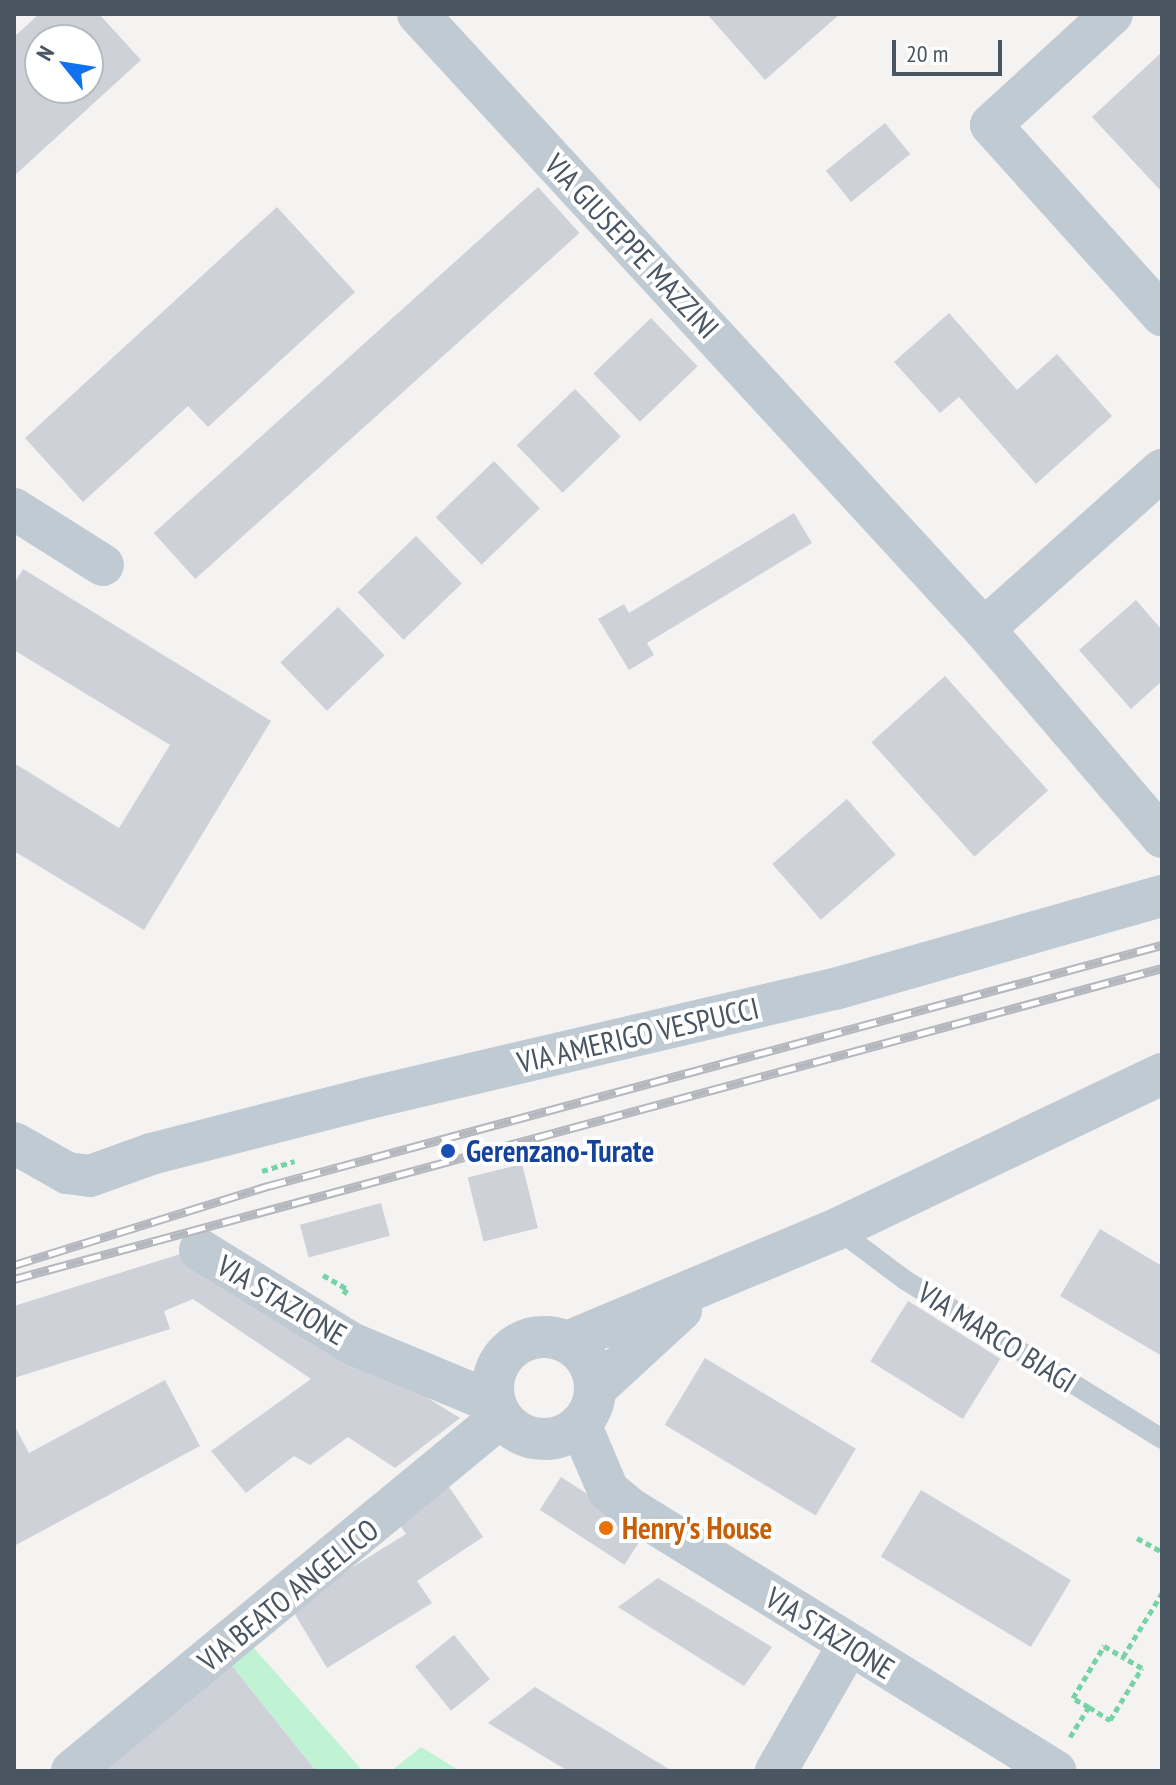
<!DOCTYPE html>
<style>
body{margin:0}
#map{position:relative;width:1176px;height:1785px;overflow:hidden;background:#f5f2f2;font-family:"PT Sans Narrow",sans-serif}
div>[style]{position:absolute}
.green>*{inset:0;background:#c0f3d4}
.building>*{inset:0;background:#ced1d8;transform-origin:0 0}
.path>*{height:5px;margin-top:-2.5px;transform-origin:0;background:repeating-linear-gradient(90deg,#75d4a6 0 6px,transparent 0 10px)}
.lane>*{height:20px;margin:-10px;padding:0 10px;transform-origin:10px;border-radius:10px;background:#c0cad2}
.street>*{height:42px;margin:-21px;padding:0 21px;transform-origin:21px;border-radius:21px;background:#c0cad2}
.street>.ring{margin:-21px;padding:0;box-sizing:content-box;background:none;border:42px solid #c0cad2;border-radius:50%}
.rail>*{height:9px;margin-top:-4.5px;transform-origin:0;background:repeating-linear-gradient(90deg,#fff 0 18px,#b4b7bd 0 36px);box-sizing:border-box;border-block:2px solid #b4b7bd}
.dots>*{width:22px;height:22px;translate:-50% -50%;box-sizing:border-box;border:4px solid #fff;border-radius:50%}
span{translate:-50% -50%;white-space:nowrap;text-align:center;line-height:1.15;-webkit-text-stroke:8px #fff;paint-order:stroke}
.street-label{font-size:30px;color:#495662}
.transit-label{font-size:30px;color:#164399;font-weight:700}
.left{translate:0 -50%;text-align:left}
.food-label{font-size:30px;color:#c56008;font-weight:700}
.frame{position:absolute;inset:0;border:16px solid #495662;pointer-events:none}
.north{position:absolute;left:24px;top:24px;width:80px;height:80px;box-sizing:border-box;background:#fff;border:2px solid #b6bbc0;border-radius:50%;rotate:300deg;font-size:22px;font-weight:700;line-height:32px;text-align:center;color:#495662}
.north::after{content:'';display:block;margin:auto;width:28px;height:36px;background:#1071f1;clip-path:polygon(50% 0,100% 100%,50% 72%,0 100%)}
.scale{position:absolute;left:892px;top:40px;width:110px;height:36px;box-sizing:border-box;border:4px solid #495662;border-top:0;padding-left:10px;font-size:24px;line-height:28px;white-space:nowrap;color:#495662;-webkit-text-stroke:6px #fff;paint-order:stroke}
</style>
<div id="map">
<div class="green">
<i style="clip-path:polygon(246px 1639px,363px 1771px,316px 1771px,224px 1656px)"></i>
<i style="clip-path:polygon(421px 1747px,460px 1771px,391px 1771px)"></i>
</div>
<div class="building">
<i style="clip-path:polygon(evenodd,39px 14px,99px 14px,141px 60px,14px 176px,14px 37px,39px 14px,40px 40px,88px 40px,88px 88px,40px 88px,40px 40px)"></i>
<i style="clip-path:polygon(707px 14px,840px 14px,765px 80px)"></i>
<i style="clip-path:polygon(1162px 52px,1162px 192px,1092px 117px)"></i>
<i style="left:885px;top:123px;width:40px;height:76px;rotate:51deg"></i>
<i style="left:538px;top:187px;width:62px;height:517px;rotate:48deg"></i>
<i style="clip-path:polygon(277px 207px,355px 292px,208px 427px,188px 406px,83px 502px,25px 438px)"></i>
<i style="clip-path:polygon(949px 313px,1017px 390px,1057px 354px,1112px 416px,1036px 484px,959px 397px,940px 413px,894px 362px)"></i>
<i style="left:651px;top:318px;width:67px;height:80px;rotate:46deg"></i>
<i style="left:575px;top:389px;width:66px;height:81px;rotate:46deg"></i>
<i style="left:494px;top:461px;width:66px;height:81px;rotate:46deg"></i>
<i style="clip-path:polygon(794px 513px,812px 543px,647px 643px,654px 655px,629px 670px,598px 619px,624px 604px,629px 613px)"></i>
<i style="left:416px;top:536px;width:66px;height:81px;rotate:46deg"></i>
<i style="clip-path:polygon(23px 569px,271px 721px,144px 930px,14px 851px,14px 763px,119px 828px,170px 745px,14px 650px,14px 584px)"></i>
<i style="clip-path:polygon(1136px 600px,1162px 630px,1162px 681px,1131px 709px,1079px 650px)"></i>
<i style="left:338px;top:607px;width:67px;height:80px;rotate:46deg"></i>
<i style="left:945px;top:676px;width:154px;height:99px;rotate:48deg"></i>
<i style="left:847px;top:799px;width:74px;height:99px;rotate:49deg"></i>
<i style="left:522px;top:1164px;width:66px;height:56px;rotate:76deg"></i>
<i style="left:381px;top:1203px;width:34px;height:84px;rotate:75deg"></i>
<i style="clip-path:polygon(1100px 1229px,1162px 1266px,1162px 1356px,1060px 1296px)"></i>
<i style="clip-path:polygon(190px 1251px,460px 1418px,395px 1468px,348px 1437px,310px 1465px,294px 1456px,246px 1493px,211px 1451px,311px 1379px,193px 1299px,164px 1311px,170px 1329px,14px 1378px,14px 1306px)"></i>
<i style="left:908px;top:1301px;width:109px;height:71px;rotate:32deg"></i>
<i style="left:705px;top:1358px;width:176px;height:78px;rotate:31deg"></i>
<i style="clip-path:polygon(165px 1380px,200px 1446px,14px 1546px,14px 1425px,29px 1453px)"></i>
<i style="left:561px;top:1477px;width:101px;height:39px;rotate:33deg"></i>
<i style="clip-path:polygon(445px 1481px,483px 1537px,417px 1581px,432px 1603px,327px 1668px,290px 1606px,406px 1534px,394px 1517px)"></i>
<i style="left:921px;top:1490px;width:175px;height:78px;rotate:31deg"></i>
<i style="clip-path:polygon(658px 1578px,772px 1647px,744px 1686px,618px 1607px)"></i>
<i style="left:454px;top:1635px;width:57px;height:50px;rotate:51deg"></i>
<i style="clip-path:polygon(224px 1656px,316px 1771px,85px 1771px)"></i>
<i style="clip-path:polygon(535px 1687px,672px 1771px,568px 1771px,488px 1723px)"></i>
</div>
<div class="path">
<i style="left:262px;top:1171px;width:34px;rotate:-17deg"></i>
<i style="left:323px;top:1275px;width:28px;rotate:30deg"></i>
<i style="left:347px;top:1289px;width:7px;rotate:124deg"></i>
<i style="left:1137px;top:1538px;width:29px;rotate:29deg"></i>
<i style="left:1089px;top:1707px;width:25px;rotate:32deg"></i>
<i style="left:1110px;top:1720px;width:61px;rotate:-58.4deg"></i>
<i style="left:1142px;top:1668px;width:22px;rotate:-150deg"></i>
<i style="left:1070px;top:1737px;width:36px;rotate:-58deg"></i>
<i style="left:1089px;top:1707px;width:18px;rotate:-151deg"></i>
<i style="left:1073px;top:1698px;width:61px;rotate:-59.2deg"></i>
<i style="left:1104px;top:1646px;width:22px;rotate:30deg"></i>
<i style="left:1123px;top:1657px;width:75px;rotate:-58.6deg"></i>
</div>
<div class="lane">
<i style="left:837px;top:1229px;width:85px;rotate:36.9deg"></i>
<i style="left:905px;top:1280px;width:302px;rotate:31.7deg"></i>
</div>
<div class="street">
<i style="left:418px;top:14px;width:836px;rotate:47.38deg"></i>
<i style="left:984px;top:629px;width:274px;rotate:49.4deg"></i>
<i style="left:1112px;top:14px;width:164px;rotate:137.5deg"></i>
<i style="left:991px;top:125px;width:256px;rotate:48deg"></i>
<i style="left:14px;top:509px;width:105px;rotate:32.2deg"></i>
<i style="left:984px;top:629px;width:239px;rotate:-41.8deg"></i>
<i style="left:14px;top:1143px;width:61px;rotate:29.5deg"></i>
<i style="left:67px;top:1173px;width:23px;rotate:7deg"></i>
<i style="left:90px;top:1176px;width:65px;rotate:-19.8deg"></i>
<i style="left:151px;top:1154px;width:225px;rotate:-14.4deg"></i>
<i style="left:369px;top:1098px;width:479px;rotate:-13.2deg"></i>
<i style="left:835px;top:989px;width:340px;rotate:-15.9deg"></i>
<i style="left:200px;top:1250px;width:180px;rotate:31.6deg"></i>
<i style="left:353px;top:1344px;width:154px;rotate:22.6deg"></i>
<i class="ring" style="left:493px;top:1337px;width:60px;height:60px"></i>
<i style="left:567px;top:1342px;width:293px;rotate:-22.7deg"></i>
<i style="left:837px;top:1229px;width:360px;rotate:-25.5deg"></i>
<i style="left:595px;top:1389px;width:117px;rotate:-42.6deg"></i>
<i style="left:580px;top:1424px;width:72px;rotate:67deg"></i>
<i style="left:608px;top:1490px;width:30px;rotate:40deg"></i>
<i style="left:631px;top:1509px;width:499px;rotate:31.7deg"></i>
<i style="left:72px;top:1771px;width:556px;rotate:-39.53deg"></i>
<i style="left:776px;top:1771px;width:144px;rotate:-60.1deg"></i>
</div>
<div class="rail">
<i style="left:14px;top:1265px;width:266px;rotate:-17.3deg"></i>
<i style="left:268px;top:1186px;width:926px;rotate:-15.09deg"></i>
<i style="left:14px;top:1279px;width:1189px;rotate:-15.16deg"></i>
</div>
<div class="dots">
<i style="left:448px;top:1151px;background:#1a4fb4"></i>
<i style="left:606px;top:1528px;background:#e8710a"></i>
</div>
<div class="street-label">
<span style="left:632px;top:246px;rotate:47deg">VIA GIUSEPPE MAZZINI</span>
<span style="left:638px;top:1035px;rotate:-13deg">VIA AMERIGO VESPUCCI</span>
<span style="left:282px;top:1300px;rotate:31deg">VIA STAZIONE</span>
<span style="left:997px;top:1337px;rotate:32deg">VIA MARCO BIAGI</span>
<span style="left:288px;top:1595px;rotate:-39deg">VIA BEATO ANGELICO</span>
<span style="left:830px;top:1633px;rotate:32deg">VIA STAZIONE</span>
</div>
<div class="transit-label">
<span class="left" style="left:466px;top:1151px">Gerenzano-Turate</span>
</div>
<div class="food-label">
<span class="left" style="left:622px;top:1528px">Henry's House</span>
</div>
<div class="frame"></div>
<div class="north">N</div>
<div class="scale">20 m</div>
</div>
